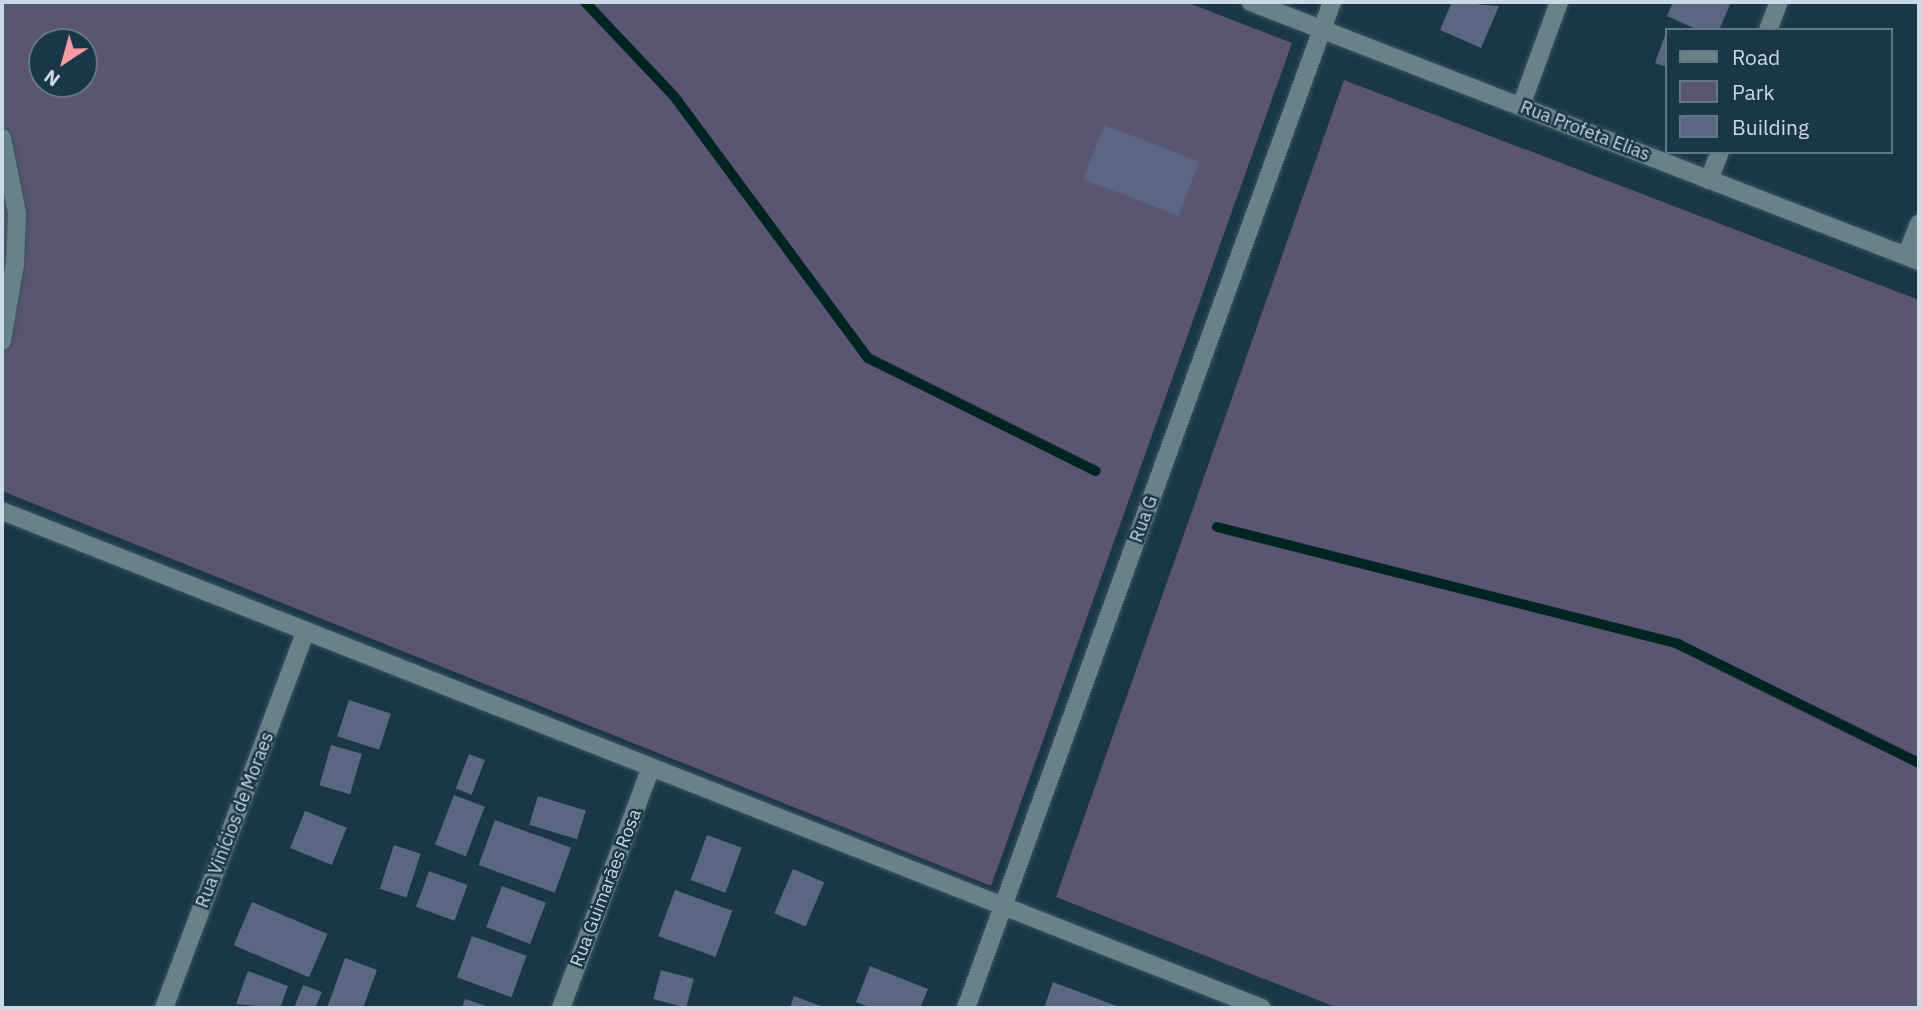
<!DOCTYPE html>
<meta charset="utf-8">
<style>
body{margin:0}
#map{position:relative;width:1921px;height:1010px;overflow:hidden;background:#1b3647;font-family:"IBM Plex Sans",sans-serif}
div>[style]{position:absolute}
.green>*{inset:0;background:#5a5573}
.stream>*{height:10px;margin:-5px;padding:0 5px;transform-origin:5px;border-radius:5px;background:#002521}
.building>*{inset:0;background:#5a6781;transform-origin:0 0}
.roads{filter:drop-shadow(0 0 2px #3b5463) drop-shadow(0 0 2px #3b5463)}
.minor>*{height:18px;margin:-9px;padding:0 9px;transform-origin:9px;border-radius:9px;background:#678388}
span{translate:-50% -50%;white-space:nowrap;text-align:center;line-height:1.15;-webkit-text-stroke:5px #1b3647;paint-order:stroke}
.street-label{font-size:18px;color:#cbdae5}
.frame{position:absolute;inset:0;border:4px solid #cbdae5;pointer-events:none}
.legend{position:absolute;left:1665px;top:28px;width:228px;height:126px;box-sizing:border-box;background:#1b3647;border:2px solid #617886;margin:0;padding:9px 12px;list-style:none;font-size:21px;color:#cbdae5}
.legend li{display:flex;align-items:center;gap:14px;height:35px}
.legend b{width:35px;border:2px solid #617886}
.north{position:absolute;left:28px;top:28px;width:70px;height:70px;box-sizing:border-box;background:#1b3647;border:2px solid #617886;border-radius:50%;rotate:216deg;font-size:19px;font-weight:700;line-height:28px;text-align:center;color:#cbdae5}
.north::after{content:'';display:block;margin:auto;width:24px;height:32px;background:#f49aa2;clip-path:polygon(50% 0,100% 100%,50% 72%,0 100%)}
</style>
<div id="map">
<div class="green">
<i style="clip-path:polygon(evenodd,2px 2px,1186px 2px,1292px 43px,991px 886px,2px 491px,2px 2px,42px 42px,84px 42px,84px 84px,42px 84px,42px 42px)"></i>
<i style="clip-path:polygon(1344px 80px,1919px 300px,1919px 1008px,1338px 1008px,1056px 897px)"></i>
</div>
<div class="stream">
<i style="left:585px;top:2px;width:129px;rotate:46.6deg"></i>
<i style="left:674px;top:96px;width:326px;rotate:53.5deg"></i>
<i style="left:868px;top:358px;width:254px;rotate:26.4deg"></i>
<i style="left:1217px;top:527px;width:476px;rotate:14.2deg"></i>
<i style="left:1678px;top:644px;width:269px;rotate:26.3deg"></i>
</div>
<div class="building">
<i style="clip-path:polygon(1452px 2px,1499px 6px,1481px 48px,1440px 30px)"></i>
<i style="clip-path:polygon(1673px 2px,1731px 2px,1719px 30px,1698px 30px,1667px 16px)"></i>
<i style="clip-path:polygon(1667px 30px,1667px 67px,1655px 63px)"></i>
<i style="left:1104px;top:125px;width:102px;height:58px;rotate:21deg"></i>
<i style="left:349px;top:700px;width:44px;height:38px;rotate:18deg"></i>
<i style="left:331px;top:745px;width:32px;height:42px;rotate:16deg"></i>
<i style="left:469px;top:754px;width:17px;height:37px;rotate:21deg"></i>
<i style="left:454px;top:795px;width:33px;height:53px;rotate:21deg"></i>
<i style="left:538px;top:796px;width:50px;height:30px;rotate:17deg"></i>
<i style="left:305px;top:811px;width:45px;height:40px;rotate:22deg"></i>
<i style="left:495px;top:820px;width:81px;height:48px;rotate:20deg"></i>
<i style="left:707px;top:835px;width:37px;height:48px;rotate:20deg"></i>
<i style="left:394px;top:845px;width:28px;height:46px;rotate:18deg"></i>
<i style="left:793px;top:869px;width:34px;height:48px;rotate:23deg"></i>
<i style="left:429px;top:871px;width:41px;height:38px;rotate:20deg"></i>
<i style="left:502px;top:886px;width:47px;height:44px;rotate:21deg"></i>
<i style="left:675px;top:890px;width:61px;height:49px;rotate:20deg"></i>
<i style="left:252px;top:902px;width:82px;height:47px;rotate:23deg"></i>
<i style="left:472px;top:936px;width:58px;height:44px;rotate:20deg"></i>
<i style="clip-path:polygon(345px 958px,377px 970px,363px 1008px,327px 1008px)"></i>
<i style="clip-path:polygon(870px 966px,928px 989px,920px 1008px,872px 1008px,856px 1002px)"></i>
<i style="left:661px;top:970px;width:34px;height:30px;rotate:15deg"></i>
<i style="clip-path:polygon(248px 971px,288px 986px,280px 1008px,236px 1004px)"></i>
<i style="clip-path:polygon(1053px 982px,1122px 1008px,1044px 1008px)"></i>
<i style="clip-path:polygon(303px 985px,322px 992px,315px 1008px,294px 1008px)"></i>
<i style="clip-path:polygon(794px 996px,826px 1008px,790px 1008px)"></i>
<i style="clip-path:polygon(465px 999px,492px 1008px,462px 1008px)"></i>
</div>
<div class="roads">
<div class="minor">
<i style="left:1251px;top:2px;width:716px;rotate:21.19deg"></i>
<i style="left:1768px;top:30px;width:30px;rotate:-69deg"></i>
<i style="left:1521px;top:106px;width:111px;rotate:-69.9deg"></i>
<i style="left:2px;top:138px;width:76px;rotate:78.7deg"></i>
<i style="left:17px;top:213px;width:51px;rotate:92.2deg"></i>
<i style="left:15px;top:264px;width:78px;rotate:99.6deg"></i>
<i style="left:1709px;top:180px;width:30px;rotate:-69deg"></i>
<i style="left:1906px;top:256px;width:35px;rotate:-68deg"></i>
<i style="left:2px;top:511px;width:1354px;rotate:21.53deg"></i>
<i style="left:164px;top:1008px;width:403px;rotate:-69.4deg"></i>
<i style="left:561px;top:1008px;width:257px;rotate:-69.5deg"></i>
<i style="left:966px;top:1008px;width:1071px;rotate:-70.01deg"></i>
</div>
</div>
<div class="street-label">
<span style="left:1585px;top:131px;rotate:21deg">Rua Profeta Elias</span>
<span style="left:1144px;top:519px;rotate:-70deg">Rua G</span>
<span style="left:235px;top:820px;rotate:-69deg">Rua Vinícios de Moraes</span>
<span style="left:606px;top:888px;rotate:-69deg">Rua Guimarães Rosa</span>
</div>
<div class="frame"></div>
<ul class="legend">
<li><b style="height:9px;background:#678388"></b>Road</li>
<li><b style="height:19px;background:#5a5573"></b>Park</li>
<li><b style="height:19px;background:#5a6781"></b>Building</li>
</ul>
<div class="north">N</div>
</div>
